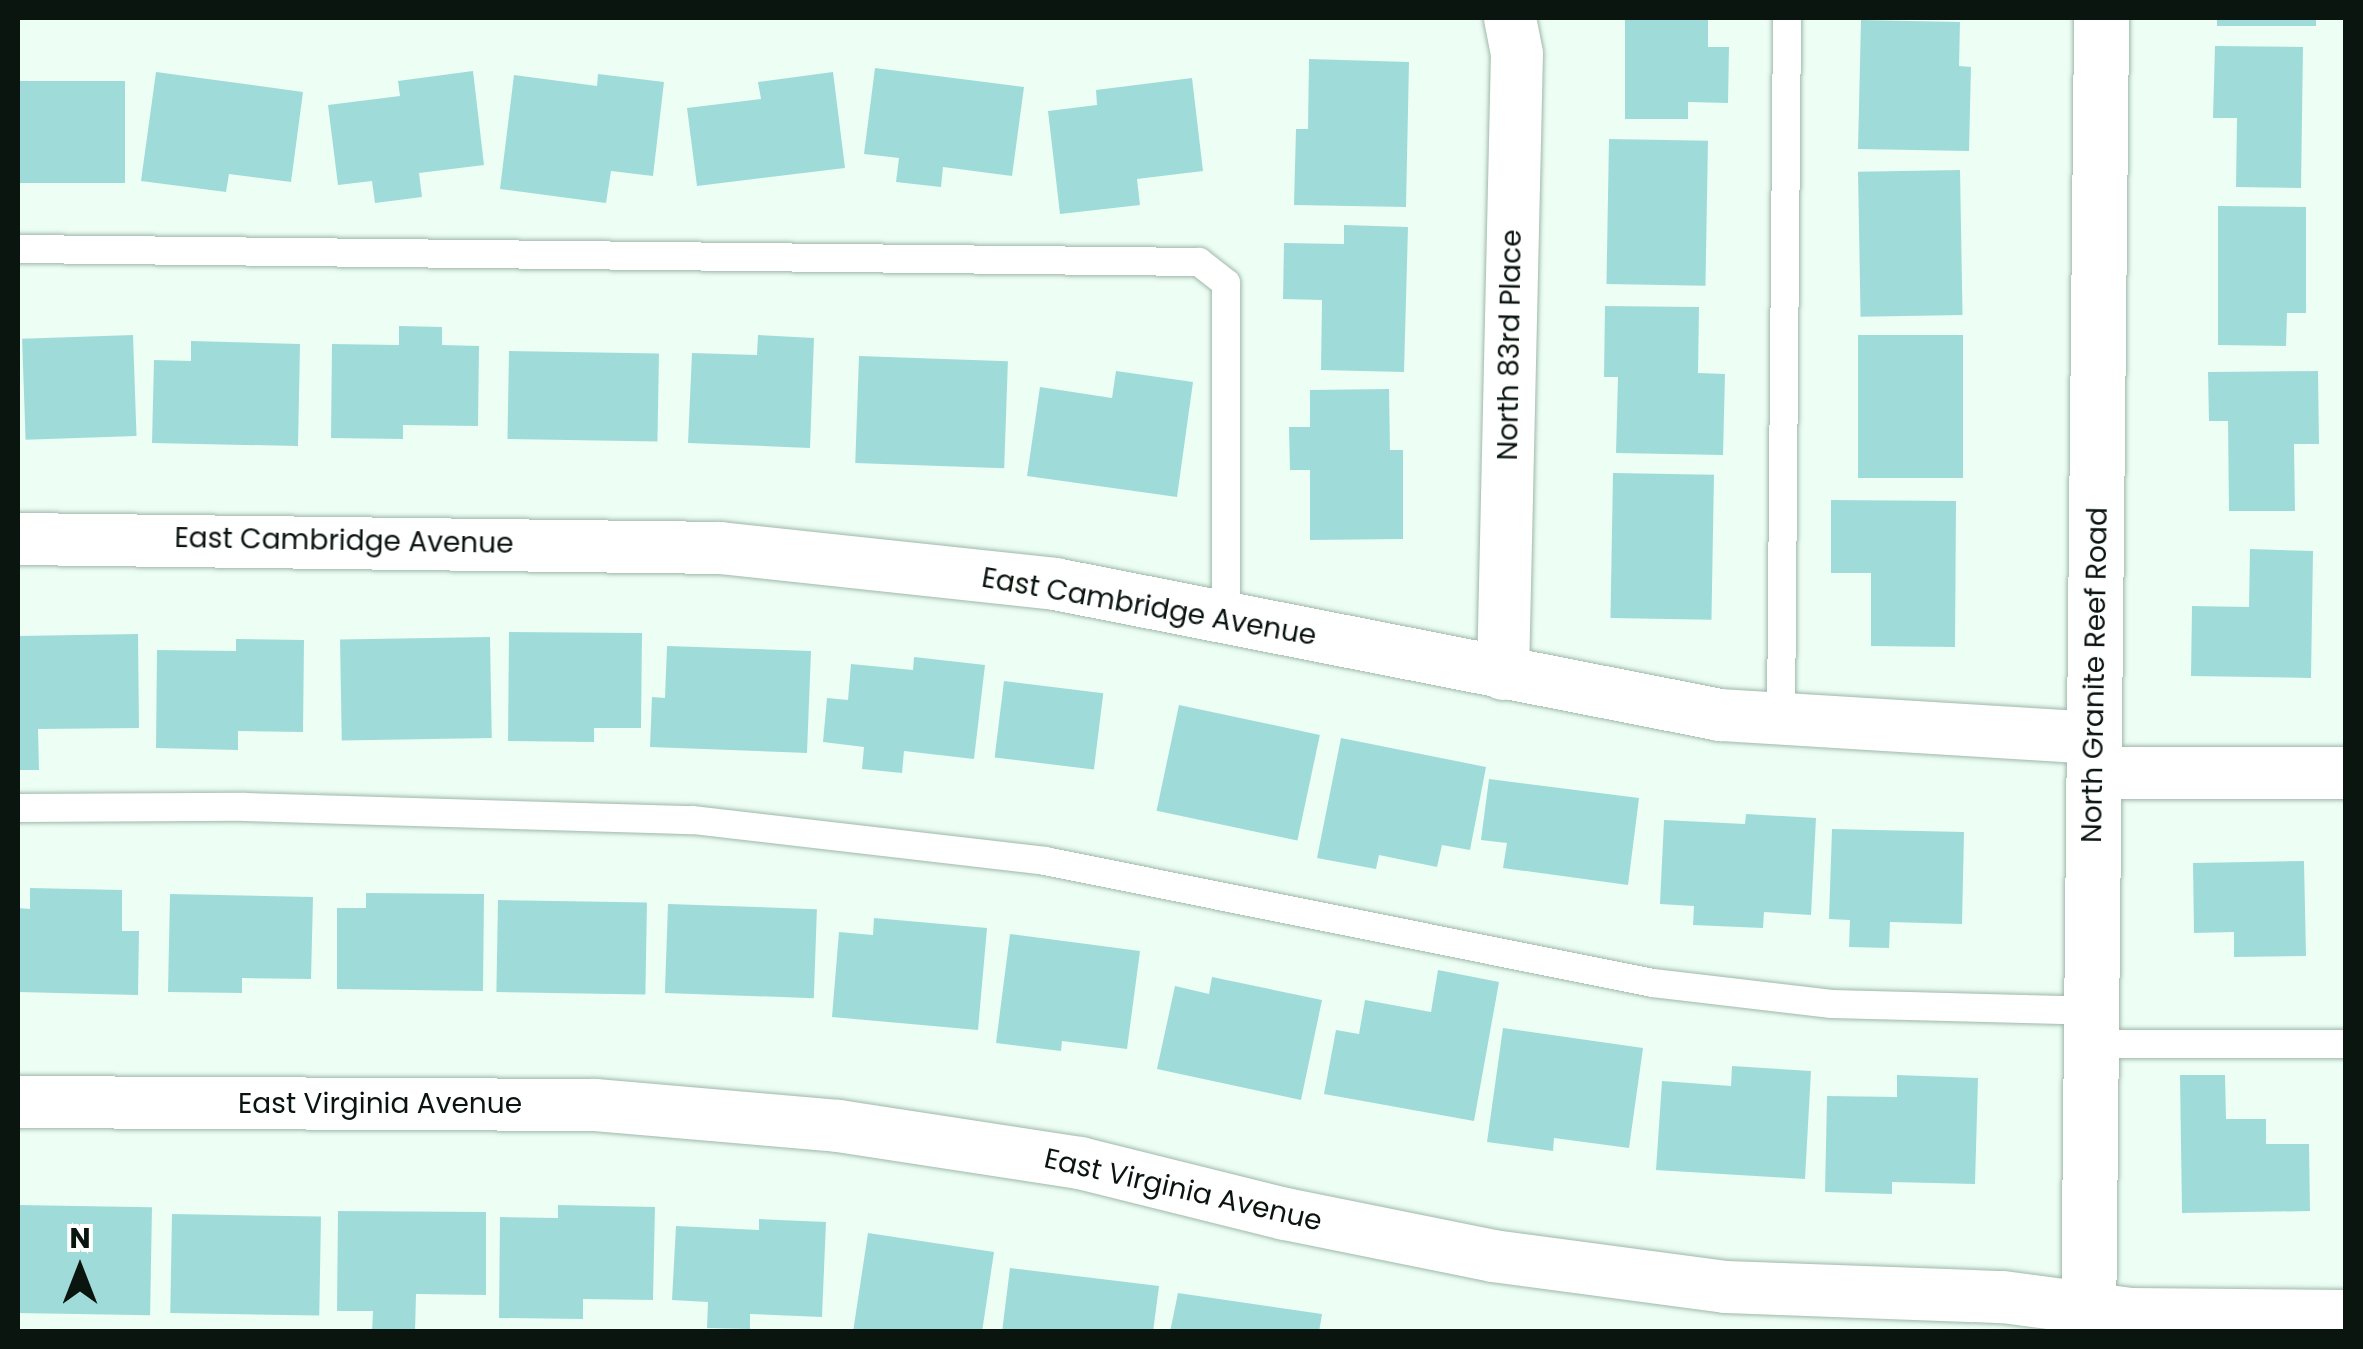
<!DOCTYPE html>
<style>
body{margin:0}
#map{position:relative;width:2363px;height:1349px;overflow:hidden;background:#edfef4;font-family:Poppins,sans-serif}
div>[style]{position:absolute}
.building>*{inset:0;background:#9fdcd9;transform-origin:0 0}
.roads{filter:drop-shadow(0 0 2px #9eb8a9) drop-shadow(0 0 2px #9eb8a9)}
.lane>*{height:28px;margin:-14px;padding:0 14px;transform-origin:14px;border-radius:14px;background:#fff}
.street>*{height:52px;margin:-26px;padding:0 26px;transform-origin:26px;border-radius:26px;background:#fff}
.secondary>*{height:55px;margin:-27.5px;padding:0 27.5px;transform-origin:27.5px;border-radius:27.5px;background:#fff}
span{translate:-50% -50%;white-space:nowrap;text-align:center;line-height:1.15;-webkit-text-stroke:9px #fff;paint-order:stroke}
.street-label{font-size:28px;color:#0b1510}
.frame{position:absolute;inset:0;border:20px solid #0b1510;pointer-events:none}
.north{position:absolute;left:30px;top:1219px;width:100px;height:100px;-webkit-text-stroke:8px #fff;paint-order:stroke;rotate:0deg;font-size:28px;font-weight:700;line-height:40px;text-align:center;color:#0b1510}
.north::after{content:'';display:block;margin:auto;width:35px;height:45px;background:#0b1510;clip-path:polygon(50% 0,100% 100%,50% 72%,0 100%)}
</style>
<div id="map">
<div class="building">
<i style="clip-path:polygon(1625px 18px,1708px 18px,1708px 47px,1729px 47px,1728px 103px,1688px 102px,1688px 119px,1625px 119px)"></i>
<i style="left:2217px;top:18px;width:99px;height:8px"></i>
<i style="clip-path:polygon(1861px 20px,1960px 22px,1959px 66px,1971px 67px,1969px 151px,1858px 149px)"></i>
<i style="clip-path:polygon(2215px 46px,2303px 47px,2301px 188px,2236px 187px,2237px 118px,2213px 118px)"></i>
<i style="clip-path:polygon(1309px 59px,1409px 62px,1406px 207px,1294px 205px,1296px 129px,1308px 129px)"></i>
<i style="clip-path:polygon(875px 68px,1024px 87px,1012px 176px,943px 167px,941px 187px,896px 182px,899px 158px,864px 154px)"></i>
<i style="clip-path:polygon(473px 71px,484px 165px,419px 173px,422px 197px,375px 203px,372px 181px,338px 185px,328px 105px,400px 96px,398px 81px)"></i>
<i style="clip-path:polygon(156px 72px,303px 92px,291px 182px,229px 174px,226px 192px,141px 181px)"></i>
<i style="clip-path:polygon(833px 72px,845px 168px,697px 186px,687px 108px,761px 99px,758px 82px)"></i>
<i style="clip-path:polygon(598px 74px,664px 82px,653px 176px,611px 171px,606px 203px,500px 189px,514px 75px,597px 86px)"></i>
<i style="clip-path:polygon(1192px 78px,1203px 171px,1137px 179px,1140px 205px,1060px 214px,1048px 111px,1097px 105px,1096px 90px)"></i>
<i style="left:18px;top:81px;width:107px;height:102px"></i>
<i style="left:1609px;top:139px;width:99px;height:145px;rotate:1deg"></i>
<i style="left:1960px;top:170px;width:145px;height:102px;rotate:89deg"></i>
<i style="clip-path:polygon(2218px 206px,2306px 207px,2306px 313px,2287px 313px,2286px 346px,2218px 345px)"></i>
<i style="clip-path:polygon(1344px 225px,1408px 227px,1404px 372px,1321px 370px,1322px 300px,1283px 299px,1284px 243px,1344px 244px)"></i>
<i style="clip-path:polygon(1605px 306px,1699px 307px,1698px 373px,1725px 374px,1723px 455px,1616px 453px,1618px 377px,1604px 377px)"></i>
<i style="clip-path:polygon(399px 326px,442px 327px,442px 345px,479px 346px,478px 426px,403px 425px,403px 439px,331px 438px,332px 344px,399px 345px)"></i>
<i style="left:133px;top:335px;width:101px;height:111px;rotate:88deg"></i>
<i style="clip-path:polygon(758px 335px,814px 338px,810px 448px,688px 443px,692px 353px,757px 355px)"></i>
<i style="left:1858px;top:335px;width:105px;height:143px"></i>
<i style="clip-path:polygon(191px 341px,300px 344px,298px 446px,152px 443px,154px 360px,191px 361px)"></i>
<i style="left:509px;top:351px;width:150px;height:88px;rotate:1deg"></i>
<i style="left:859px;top:356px;width:149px;height:107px;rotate:2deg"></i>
<i style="clip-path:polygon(1116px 371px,1193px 382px,1177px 497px,1027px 476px,1040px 387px,1112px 398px)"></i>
<i style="clip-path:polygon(2318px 371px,2319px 444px,2294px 444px,2295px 511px,2229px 511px,2228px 421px,2209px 421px,2208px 372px)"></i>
<i style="clip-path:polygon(1389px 389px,1390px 450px,1403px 450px,1403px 539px,1310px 540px,1310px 470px,1290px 470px,1289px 427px,1310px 427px,1310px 390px)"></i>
<i style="left:1613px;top:473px;width:101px;height:145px;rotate:1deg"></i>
<i style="clip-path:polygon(1831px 500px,1956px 501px,1955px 647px,1871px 646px,1871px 573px,1831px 573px)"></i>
<i style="clip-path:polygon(2250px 549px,2313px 551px,2311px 678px,2191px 676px,2192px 606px,2249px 607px)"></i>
<i style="clip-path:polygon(509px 632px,642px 633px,641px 728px,594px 728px,594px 742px,508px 741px)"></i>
<i style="clip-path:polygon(138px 634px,139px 728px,38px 729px,39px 770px,18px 770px,18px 636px)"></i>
<i style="left:490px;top:637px;width:101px;height:150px;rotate:89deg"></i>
<i style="clip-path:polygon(236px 639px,304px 640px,303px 732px,238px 731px,238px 750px,156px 748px,157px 650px,236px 651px)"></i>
<i style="clip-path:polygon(667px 646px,811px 651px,807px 753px,650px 747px,652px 697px,665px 698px)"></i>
<i style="clip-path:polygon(914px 657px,985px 665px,974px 759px,904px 751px,902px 773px,862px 769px,864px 747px,823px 742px,827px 698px,848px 700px,851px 664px,913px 670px)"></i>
<i style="left:1004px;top:681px;width:100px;height:77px;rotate:7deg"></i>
<i style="left:1179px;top:705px;width:144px;height:108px;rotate:12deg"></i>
<i style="clip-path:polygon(1341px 738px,1486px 767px,1470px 850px,1442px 845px,1437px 867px,1379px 855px,1376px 869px,1317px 858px)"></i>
<i style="clip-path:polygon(1489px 779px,1639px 798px,1628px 885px,1503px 868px,1507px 843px,1481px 840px)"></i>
<i style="clip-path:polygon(1746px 814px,1816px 818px,1811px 915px,1764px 912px,1763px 928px,1693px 925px,1694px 906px,1660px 904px,1664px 820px,1745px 824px)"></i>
<i style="clip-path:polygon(1832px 829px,1964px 832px,1962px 924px,1890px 922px,1889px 948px,1849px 947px,1850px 920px,1829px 919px)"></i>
<i style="clip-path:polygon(2304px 861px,2306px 956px,2234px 957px,2234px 932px,2194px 933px,2193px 863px)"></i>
<i style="clip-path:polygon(30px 888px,122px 890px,122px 931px,139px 931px,138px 995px,18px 992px,18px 908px,30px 909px)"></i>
<i style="clip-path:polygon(366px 893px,484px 894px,483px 991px,337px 989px,337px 908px,366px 908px)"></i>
<i style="clip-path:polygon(170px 894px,313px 897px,311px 979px,242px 978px,242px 993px,168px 992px)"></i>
<i style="left:498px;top:900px;width:149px;height:92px;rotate:1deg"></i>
<i style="left:668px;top:904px;width:149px;height:89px;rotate:2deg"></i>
<i style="clip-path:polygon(874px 918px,987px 928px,978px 1030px,832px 1017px,839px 932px,873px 935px)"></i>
<i style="clip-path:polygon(1010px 934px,1140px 951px,1127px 1049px,1062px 1041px,1061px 1051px,996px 1043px)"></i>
<i style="clip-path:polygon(1438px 970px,1499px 982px,1474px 1121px,1324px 1094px,1336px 1030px,1359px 1034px,1365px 1000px,1431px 1012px)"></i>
<i style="clip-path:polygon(1212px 977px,1322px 1000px,1301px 1100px,1157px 1069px,1175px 986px,1209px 994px)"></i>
<i style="clip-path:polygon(1503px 1028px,1643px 1048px,1629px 1148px,1554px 1138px,1553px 1151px,1487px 1142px)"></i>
<i style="clip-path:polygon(1732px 1066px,1811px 1071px,1805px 1179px,1656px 1170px,1662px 1081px,1731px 1086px)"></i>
<i style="clip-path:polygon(1897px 1075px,1978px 1078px,1975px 1184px,1892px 1182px,1892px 1194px,1825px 1192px,1827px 1096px,1897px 1097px)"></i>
<i style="clip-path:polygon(2180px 1075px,2225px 1075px,2226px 1119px,2266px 1119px,2266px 1144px,2309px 1144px,2310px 1211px,2182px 1213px)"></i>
<i style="left:18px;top:1205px;width:134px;height:108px;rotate:1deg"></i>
<i style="clip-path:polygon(558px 1205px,655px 1207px,653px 1300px,583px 1299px,583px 1319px,499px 1318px,500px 1217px,558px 1218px)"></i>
<i style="clip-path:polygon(338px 1211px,486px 1212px,486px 1295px,416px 1294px,415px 1332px,372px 1332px,373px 1311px,337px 1311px)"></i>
<i style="left:172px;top:1214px;width:149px;height:99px;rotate:1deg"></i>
<i style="clip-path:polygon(759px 1219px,826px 1222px,822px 1317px,750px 1314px,750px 1329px,707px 1328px,708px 1302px,672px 1300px,676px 1226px,759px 1230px)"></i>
<i style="clip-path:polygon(868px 1233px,994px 1252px,982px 1332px,853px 1332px)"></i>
<i style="clip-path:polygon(1010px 1268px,1159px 1286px,1153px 1332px,1002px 1332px)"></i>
<i style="clip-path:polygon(1178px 1293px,1322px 1314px,1319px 1332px,1170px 1332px)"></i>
</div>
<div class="roads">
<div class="lane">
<i style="left:18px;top:249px;width:1181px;rotate:0.63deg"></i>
<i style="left:1199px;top:262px;width:34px;rotate:38deg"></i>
<i style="left:1226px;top:283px;width:335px;rotate:90deg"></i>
<i style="left:1781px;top:719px;width:701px;rotate:-89.51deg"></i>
<i style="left:18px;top:808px;width:227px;rotate:-0.3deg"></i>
<i style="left:245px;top:807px;width:448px;rotate:1.7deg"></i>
<i style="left:693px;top:820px;width:354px;rotate:6.6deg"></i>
<i style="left:1045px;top:861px;width:620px;rotate:11.35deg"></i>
<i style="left:1653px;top:983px;width:180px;rotate:6.7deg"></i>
<i style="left:1832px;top:1004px;width:259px;rotate:1.5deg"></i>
<i style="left:2091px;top:1044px;width:255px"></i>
</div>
<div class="street">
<i style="left:18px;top:539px;width:702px;rotate:0.73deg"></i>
<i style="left:720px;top:548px;width:337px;rotate:6.1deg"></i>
<i style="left:1055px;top:584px;width:678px;rotate:11.14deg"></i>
<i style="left:1720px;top:715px;width:375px;rotate:3.5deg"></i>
<i style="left:1503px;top:674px;width:620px;rotate:-88.71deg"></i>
<i style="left:1517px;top:54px;width:37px;rotate:-101deg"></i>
<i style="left:2094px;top:773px;width:252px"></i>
<i style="left:18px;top:1102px;width:577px;rotate:0.3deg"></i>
<i style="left:595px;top:1105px;width:244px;rotate:4.9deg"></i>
<i style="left:838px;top:1126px;width:245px;rotate:8.7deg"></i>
<i style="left:1080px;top:1163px;width:211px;rotate:14deg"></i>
<i style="left:1285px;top:1214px;width:212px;rotate:11.4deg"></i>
<i style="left:1493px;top:1256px;width:235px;rotate:7.6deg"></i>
<i style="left:1726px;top:1287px;width:277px;rotate:2.1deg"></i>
<i style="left:2003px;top:1297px;width:129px;rotate:7.6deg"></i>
<i style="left:2131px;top:1314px;width:215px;rotate:0.5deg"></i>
</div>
<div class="secondary">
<i style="left:2088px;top:1332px;width:1314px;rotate:-89.43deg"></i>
</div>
</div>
<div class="street-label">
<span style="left:1510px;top:345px;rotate:-89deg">North 83rd Place</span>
<span style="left:344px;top:541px;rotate:1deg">East Cambridge Avenue</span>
<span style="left:1149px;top:607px;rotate:10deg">East Cambridge Avenue</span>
<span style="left:2095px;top:675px;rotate:-89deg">North Granite Reef Road</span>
<span style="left:380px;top:1104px">East Virginia Avenue</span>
<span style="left:1183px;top:1190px;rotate:13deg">East Virginia Avenue</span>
</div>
<div class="frame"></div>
<div class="north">N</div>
</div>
